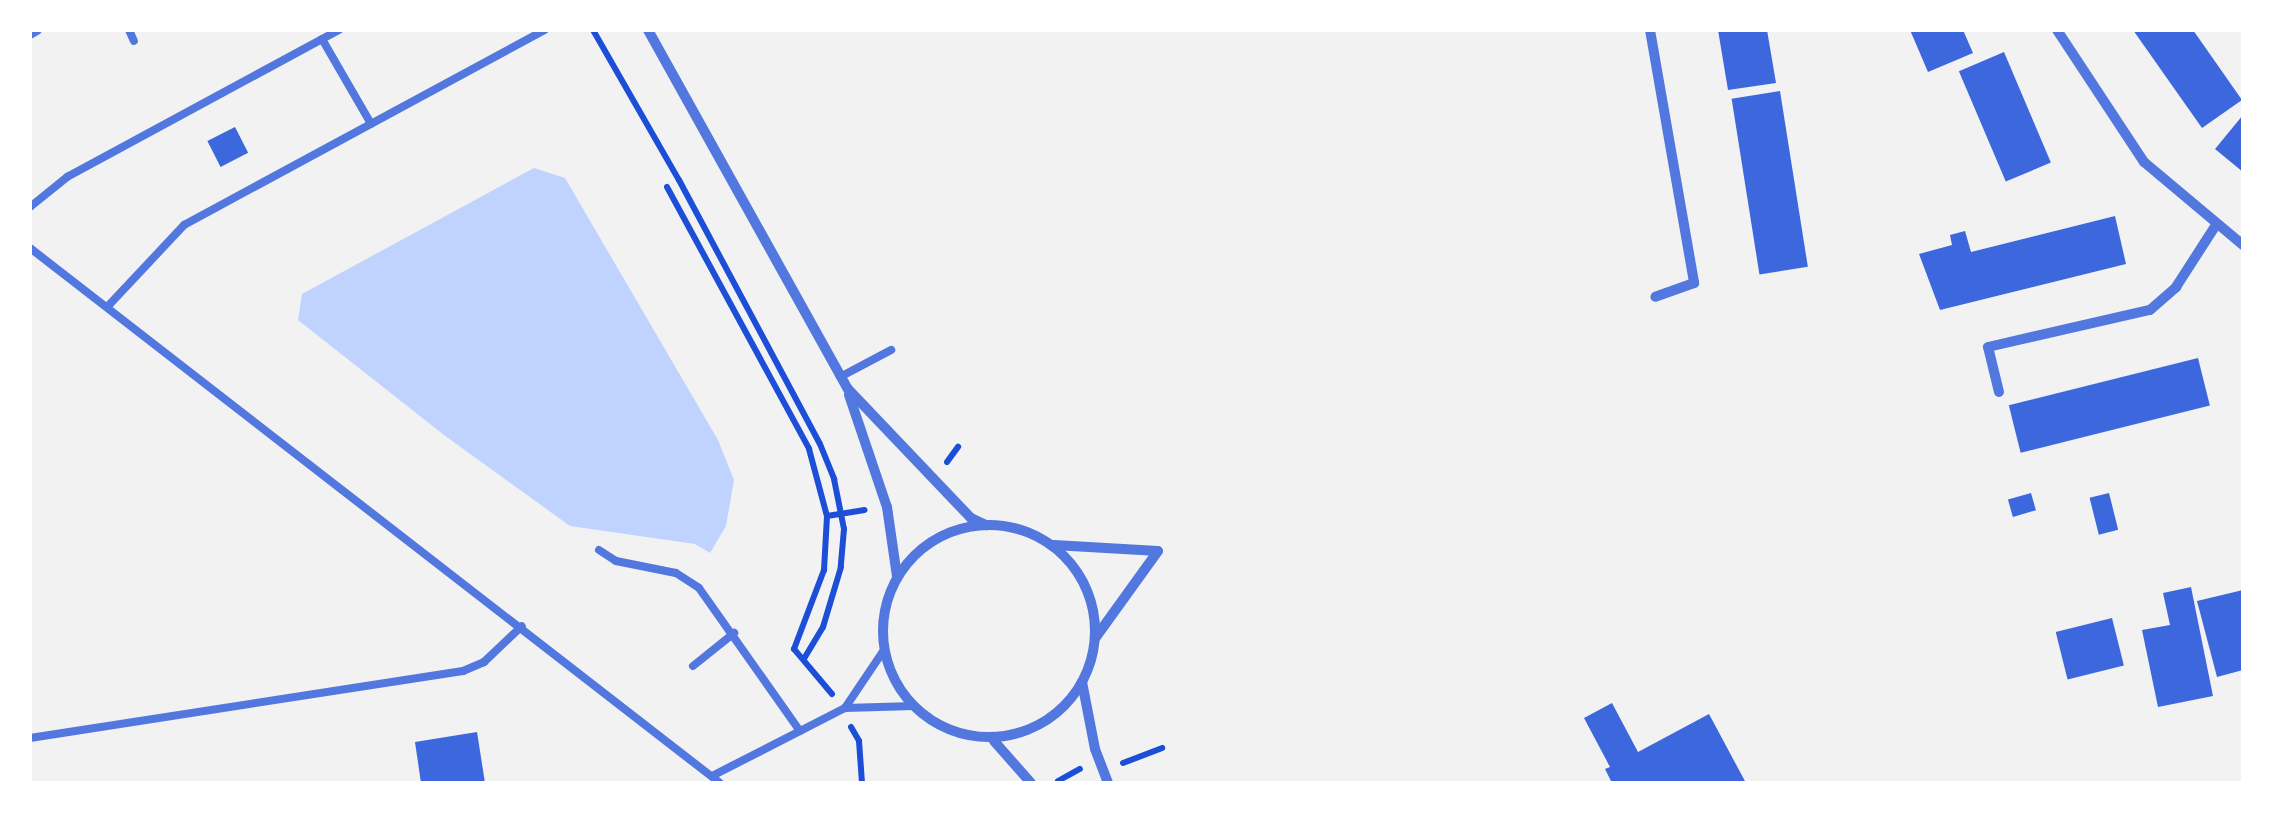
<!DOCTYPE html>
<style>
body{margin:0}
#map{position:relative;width:2273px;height:813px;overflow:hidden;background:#f2f2f2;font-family:Montserrat,sans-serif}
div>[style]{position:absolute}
.water>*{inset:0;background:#bfd3fe}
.building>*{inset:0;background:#3d67dc;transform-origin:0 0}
.path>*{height:6px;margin:-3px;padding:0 3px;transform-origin:3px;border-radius:3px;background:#1d4ed8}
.service>*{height:8px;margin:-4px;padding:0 4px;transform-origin:4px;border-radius:4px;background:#5277de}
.minor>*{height:10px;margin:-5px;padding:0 5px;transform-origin:5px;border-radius:5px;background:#5277de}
.minor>.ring{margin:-5px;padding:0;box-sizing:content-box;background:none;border:10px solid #5277de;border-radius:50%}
span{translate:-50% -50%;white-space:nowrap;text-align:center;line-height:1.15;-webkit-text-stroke:8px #fff;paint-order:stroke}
.frame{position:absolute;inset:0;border:32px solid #fff;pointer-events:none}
</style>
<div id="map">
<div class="water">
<i style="clip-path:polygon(534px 168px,565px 178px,718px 440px,734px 480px,726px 526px,710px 553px,695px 544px,570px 526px,444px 435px,298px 320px,302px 294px)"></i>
</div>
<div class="building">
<i style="clip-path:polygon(1718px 30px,1767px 30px,1776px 83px,1728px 90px)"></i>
<i style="clip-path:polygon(1910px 30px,1963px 30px,1973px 53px,1928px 72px)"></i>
<i style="clip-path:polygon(2133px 30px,2193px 30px,2242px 100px,2202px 128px)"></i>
<i style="left:2004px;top:52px;width:120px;height:49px;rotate:67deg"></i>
<i style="left:1780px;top:91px;width:178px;height:49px;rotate:81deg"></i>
<i style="clip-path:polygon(2243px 115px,2243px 172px,2215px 149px)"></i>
<i style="left:235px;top:127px;width:29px;height:31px;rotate:63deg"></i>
<i style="clip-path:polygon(2115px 216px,2126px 264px,1940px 310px,1919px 254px,1952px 245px,1950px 235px,1965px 231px,1971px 252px)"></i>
<i style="left:2198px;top:358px;width:49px;height:195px;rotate:76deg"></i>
<i style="left:2031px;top:493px;width:18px;height:24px;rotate:74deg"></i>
<i style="left:2109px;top:493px;width:38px;height:20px;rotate:76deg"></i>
<i style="clip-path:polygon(2191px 587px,2213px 696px,2158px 707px,2142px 630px,2170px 625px,2163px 593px)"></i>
<i style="clip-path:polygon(2243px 590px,2243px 670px,2217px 677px,2197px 601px)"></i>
<i style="left:2112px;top:618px;width:49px;height:58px;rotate:76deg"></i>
<i style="clip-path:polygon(1612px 703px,1638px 752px,1709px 714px,1746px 783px,1612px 783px,1605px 769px,1610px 767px,1584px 718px)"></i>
<i style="clip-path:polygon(477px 732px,485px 783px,421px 783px,415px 742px)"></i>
</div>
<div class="path">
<i style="left:593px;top:30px;width:173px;rotate:60.2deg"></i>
<i style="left:679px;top:180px;width:299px;rotate:61.9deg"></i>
<i style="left:820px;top:444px;width:38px;rotate:68deg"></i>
<i style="left:834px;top:479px;width:51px;rotate:78.7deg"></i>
<i style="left:844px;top:529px;width:38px;rotate:95deg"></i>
<i style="left:841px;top:567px;width:63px;rotate:106.7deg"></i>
<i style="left:823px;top:627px;width:37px;rotate:121deg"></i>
<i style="left:667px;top:187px;width:298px;rotate:61.5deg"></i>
<i style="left:809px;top:449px;width:69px;rotate:75deg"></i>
<i style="left:947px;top:462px;width:19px;rotate:-54deg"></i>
<i style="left:832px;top:694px;width:59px;rotate:-130.2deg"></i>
<i style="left:794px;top:649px;width:85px;rotate:-69.2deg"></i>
<i style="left:824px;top:570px;width:54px;rotate:-86.8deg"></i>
<i style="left:827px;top:516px;width:38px;rotate:-9deg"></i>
<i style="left:851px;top:727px;width:16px;rotate:60deg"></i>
<i style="left:859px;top:741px;width:42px;rotate:85.9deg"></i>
<i style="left:1123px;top:763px;width:42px;rotate:-21deg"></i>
<i style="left:1058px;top:781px;width:25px;rotate:-29deg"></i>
</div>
<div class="service">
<i style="left:129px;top:30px;width:12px;rotate:66deg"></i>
<i style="left:322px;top:39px;width:98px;rotate:60deg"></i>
<i style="left:30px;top:207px;width:48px;rotate:-39deg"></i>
<i style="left:67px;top:177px;width:309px;rotate:-28.4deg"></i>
<i style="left:30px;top:248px;width:873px;rotate:37.79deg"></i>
<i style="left:109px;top:305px;width:110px;rotate:-46.8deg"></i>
<i style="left:184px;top:225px;width:410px;rotate:-28.4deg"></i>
<i style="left:840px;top:377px;width:58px;rotate:-27.9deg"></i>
<i style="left:599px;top:550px;width:20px;rotate:33deg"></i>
<i style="left:616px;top:561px;width:61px;rotate:11.3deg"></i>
<i style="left:676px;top:573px;width:27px;rotate:33deg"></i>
<i style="left:699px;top:588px;width:175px;rotate:54.8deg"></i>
<i style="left:884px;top:650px;width:70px;rotate:123.9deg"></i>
<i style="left:845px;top:708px;width:69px;rotate:-1.7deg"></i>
<i style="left:693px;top:666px;width:53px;rotate:-38.8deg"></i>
<i style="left:30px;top:738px;width:438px;rotate:-8.8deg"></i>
<i style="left:463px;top:671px;width:23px;rotate:-23deg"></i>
<i style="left:484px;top:662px;width:52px;rotate:-43.5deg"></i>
<i style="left:714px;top:775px;width:147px;rotate:-27.1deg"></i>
</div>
<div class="minor">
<i style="left:648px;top:30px;width:411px;rotate:60.9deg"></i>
<i style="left:848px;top:389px;width:178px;rotate:46.4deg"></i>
<i style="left:971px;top:518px;width:17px;rotate:25deg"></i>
<i style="left:1650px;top:30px;width:257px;rotate:80.1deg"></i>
<i style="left:1694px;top:283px;width:41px;rotate:160.3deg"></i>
<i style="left:2057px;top:30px;width:158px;rotate:56.6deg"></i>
<i style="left:2144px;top:162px;width:129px;rotate:40deg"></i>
<i style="left:30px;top:34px;width:8px;rotate:-30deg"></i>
<i style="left:1999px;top:392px;width:46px;rotate:-103.7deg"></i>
<i style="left:1988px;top:347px;width:166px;rotate:-12.9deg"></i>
<i style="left:2150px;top:310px;width:35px;rotate:-41deg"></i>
<i style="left:2176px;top:287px;width:74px;rotate:-57.2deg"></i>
<i style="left:849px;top:395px;width:118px;rotate:71.3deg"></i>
<i style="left:887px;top:507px;width:70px;rotate:81.8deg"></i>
<i class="ring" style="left:883px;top:525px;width:202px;height:202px"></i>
<i style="left:1054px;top:545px;width:104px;rotate:3.3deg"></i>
<i style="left:1096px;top:637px;width:106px;rotate:-54.2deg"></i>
<i style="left:1082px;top:682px;width:68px;rotate:79deg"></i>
<i style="left:1095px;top:749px;width:36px;rotate:69deg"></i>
<i style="left:994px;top:741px;width:56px;rotate:48.6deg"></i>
</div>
<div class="frame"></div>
</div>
